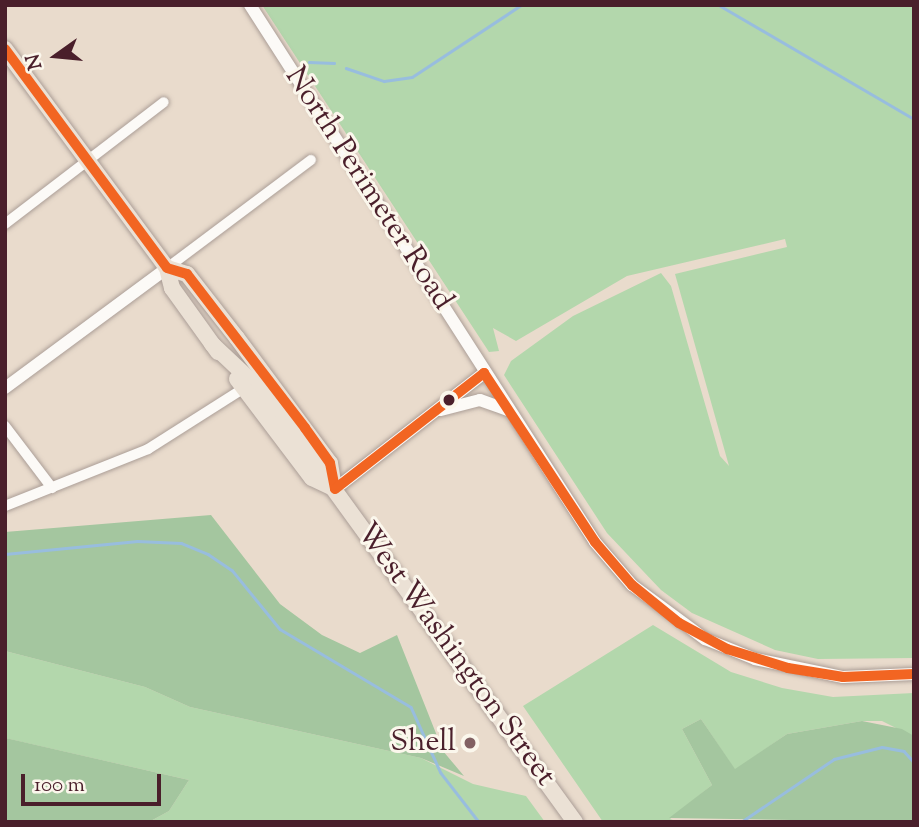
<!DOCTYPE html>
<style>
body{margin:0}
#map{position:relative;width:919px;height:827px;overflow:hidden;background:#e9dbcc;font-family:"Sorts Mill Goudy",serif}
div>[style]{position:absolute}
.green>*{inset:0;background:#b3d7ac}
.forest>*{inset:0;background:#a4c69f}
.stream>*{height:2.5px;margin:-1.25px;padding:0 1.25px;transform-origin:1.25px;border-radius:1.25px;background:#98bdde}
.roads{filter:drop-shadow(0 0 2px #ab9e97) drop-shadow(0 0 2px #ab9e97)}
.minor>*{height:10px;margin:-5px;padding:0 5px;transform-origin:5px;border-radius:5px;background:#fcfaf7}
.tertiary>*{height:12px;margin:-6px;padding:0 6px;transform-origin:6px;border-radius:6px;background:#fcfaf7}
.primary>*{height:16px;margin:-8px;padding:0 8px;transform-origin:8px;border-radius:8px;background:#ebe1d5}
.bus-1>*{height:10px;margin:-5px;padding:0 5px;transform-origin:5px;border-radius:5px;background:#f26522}
.dots>*{width:19px;height:19px;translate:-50% -50%;box-sizing:border-box;border:4px solid #fbf7ec;border-radius:50%}
span{translate:-50% -50%;white-space:nowrap;text-align:center;line-height:1.15;-webkit-text-stroke:6px #fbf7ec;paint-order:stroke}
.street-label{font-size:30px;color:#4a1f2b}
.poi-label{font-size:30px;color:#4a1f2b}
.right{translate:-100% -50%;text-align:right}
.frame{position:absolute;inset:0;border:7px solid #4a1f2b;pointer-events:none}
.north{position:absolute;left:21px;top:21px;width:70px;height:70px;-webkit-text-stroke:5px #fbf7ec;paint-order:stroke;rotate:255deg;font-size:19px;font-weight:700;line-height:28px;text-align:center;color:#4a1f2b}
.north::after{content:'';display:block;margin:auto;width:24px;height:32px;background:#4a1f2b;clip-path:polygon(50% 0,100% 100%,50% 72%,0 100%)}
.scale{position:absolute;left:21px;top:774px;width:140px;height:32px;box-sizing:border-box;border:4px solid #4a1f2b;border-top:0;padding-left:9px;font-size:21px;line-height:24px;white-space:nowrap;color:#4a1f2b;-webkit-text-stroke:5px #fbf7ec;paint-order:stroke}
</style>
<div id="map">
<div class="green">
<i style="clip-path:polygon(262px 5px,914px 5px,914px 658px,818px 659px,775px 650px,692px 613px,661px 590px,607px 533px,504px 375px,511px 361px,573px 316px,661px 273px,671px 286px,720px 456px,729px 466px,675px 274px,787px 247px,785px 239px,627px 276px,516px 341px,493px 328px,499px 351px,489px 352px)"></i>
<i style="clip-path:polygon(653px 625px,731px 672px,782px 688px,833px 697px,914px 693px,914px 737px,882px 721px,862px 721px,787px 734px,735px 770px,701px 719px,682px 729px,712px 785px,670px 819px,679px 822px,603px 822px,523px 706px)"></i>
<i style="clip-path:polygon(5px 651px,145px 687px,190px 707px,421px 758px,473px 784px,526px 796px,545px 822px,149px 822px,169px 811px,189px 780px,5px 738px)"></i>
</div>
<div class="forest">
<i style="clip-path:polygon(211px 515px,280px 604px,322px 635px,360px 653px,397px 635px,443px 751px,464px 776px,421px 758px,190px 707px,145px 687px,5px 651px,5px 532px)"></i>
<i style="clip-path:polygon(701px 719px,735px 769px,787px 734px,862px 721px,902px 729px,914px 736px,914px 822px,669px 818px,712px 785px,682px 729px)"></i>
<i style="clip-path:polygon(5px 738px,10px 739px,189px 780px,169px 811px,149px 822px,5px 822px)"></i>
</div>
<div class="stream">
<i style="left:719px;top:5px;width:226px;rotate:30.3deg"></i>
<i style="left:309px;top:62px;width:25px;rotate:2deg"></i>
<i style="left:346px;top:68px;width:40px;rotate:18.9deg"></i>
<i style="left:384px;top:81px;width:28px;rotate:-8deg"></i>
<i style="left:412px;top:77px;width:131px;rotate:-33.4deg"></i>
<i style="left:5px;top:554px;width:133px;rotate:-5.6deg"></i>
<i style="left:137px;top:541px;width:44px;rotate:2.6deg"></i>
<i style="left:181px;top:543px;width:29px;rotate:22deg"></i>
<i style="left:208px;top:554px;width:29px;rotate:34deg"></i>
<i style="left:232px;top:570px;width:76px;rotate:50.9deg"></i>
<i style="left:280px;top:629px;width:152px;rotate:30.8deg"></i>
<i style="left:411px;top:707px;width:72px;rotate:65.6deg"></i>
<i style="left:441px;top:773px;width:62px;rotate:52.2deg"></i>
<i style="left:741px;top:822px;width:112px;rotate:-34.1deg"></i>
<i style="left:834px;top:759px;width:49px;rotate:-14deg"></i>
<i style="left:882px;top:747px;width:22px;rotate:10deg"></i>
<i style="left:904px;top:751px;width:15px;rotate:48deg"></i>
</div>
<div class="roads">
<div class="minor">
<i style="left:5px;top:224px;width:200px;rotate:-37.5deg"></i>
<i style="left:167px;top:268px;width:180px;rotate:-36.9deg"></i>
<i style="left:5px;top:426px;width:78px;rotate:52.8deg"></i>
<i style="left:5px;top:506px;width:154px;rotate:-21.7deg"></i>
<i style="left:148px;top:449px;width:114px;rotate:-32.4deg"></i>
</div>
<div class="tertiary">
<i style="left:250px;top:5px;width:638px;rotate:57.28deg"></i>
<i style="left:595px;top:542px;width:57px;rotate:49.3deg"></i>
<i style="left:632px;top:585px;width:91px;rotate:36.5deg"></i>
<i style="left:705px;top:639px;width:54px;rotate:21.8deg"></i>
<i style="left:755px;top:659px;width:90px;rotate:11.6deg"></i>
<i style="left:843px;top:677px;width:71px;rotate:-2.4deg"></i>
<i style="left:5px;top:388px;width:202px;rotate:-36.5deg"></i>
<i style="left:441px;top:410px;width:40px;rotate:-14.4deg"></i>
<i style="left:480px;top:400px;width:29px;rotate:20deg"></i>
<i style="left:335px;top:489px;width:189px;rotate:-37.9deg"></i>
</div>
<div class="primary">
<i style="left:5px;top:49px;width:272px;rotate:53.5deg"></i>
<i style="left:167px;top:268px;width:21px;rotate:76deg"></i>
<i style="left:172px;top:288px;width:79px;rotate:54.3deg"></i>
<i style="left:167px;top:268px;width:21px;rotate:17deg"></i>
<i style="left:187px;top:274px;width:81px;rotate:52deg"></i>
<i style="left:237px;top:338px;width:156px;rotate:53.4deg"></i>
<i style="left:330px;top:463px;width:24px;rotate:81deg"></i>
<i style="left:212px;top:344px;width:71px;rotate:43.3deg"></i>
<i style="left:264px;top:393px;width:530px;rotate:54.06deg"></i>
<i style="left:237px;top:379px;width:124px;rotate:52.9deg"></i>
<i style="left:312px;top:478px;width:21px;rotate:25deg"></i>
</div>
</div>
<div class="bus-1">
<i style="left:5px;top:49px;width:272px;rotate:53.5deg"></i>
<i style="left:167px;top:268px;width:21px;rotate:17deg"></i>
<i style="left:187px;top:274px;width:194px;rotate:52.5deg"></i>
<i style="left:305px;top:428px;width:43px;rotate:54.5deg"></i>
<i style="left:330px;top:463px;width:26px;rotate:79deg"></i>
<i style="left:335px;top:489px;width:189px;rotate:-37.9deg"></i>
<i style="left:484px;top:373px;width:202px;rotate:56.7deg"></i>
<i style="left:595px;top:542px;width:57px;rotate:49.3deg"></i>
<i style="left:632px;top:585px;width:60px;rotate:39deg"></i>
<i style="left:679px;top:623px;width:55px;rotate:28.4deg"></i>
<i style="left:727px;top:649px;width:64px;rotate:17.3deg"></i>
<i style="left:788px;top:668px;width:56px;rotate:9.3deg"></i>
<i style="left:843px;top:677px;width:71px;rotate:-2.4deg"></i>
</div>
<div class="dots">
<i style="left:449px;top:400px;background:#4a1f2b"></i>
<i style="left:470px;top:743px;background:#826163"></i>
</div>
<div class="street-label">
<span style="left:368px;top:189px;rotate:57deg">North Perimeter Road</span>
<span style="left:455px;top:655px;rotate:54deg">West Washington Street</span>
</div>
<div class="poi-label">
<span class="right" style="left:456px;top:743px">Shell</span>
</div>
<div class="frame"></div>
<div class="north">N</div>
<div class="scale">100 m</div>
</div>
